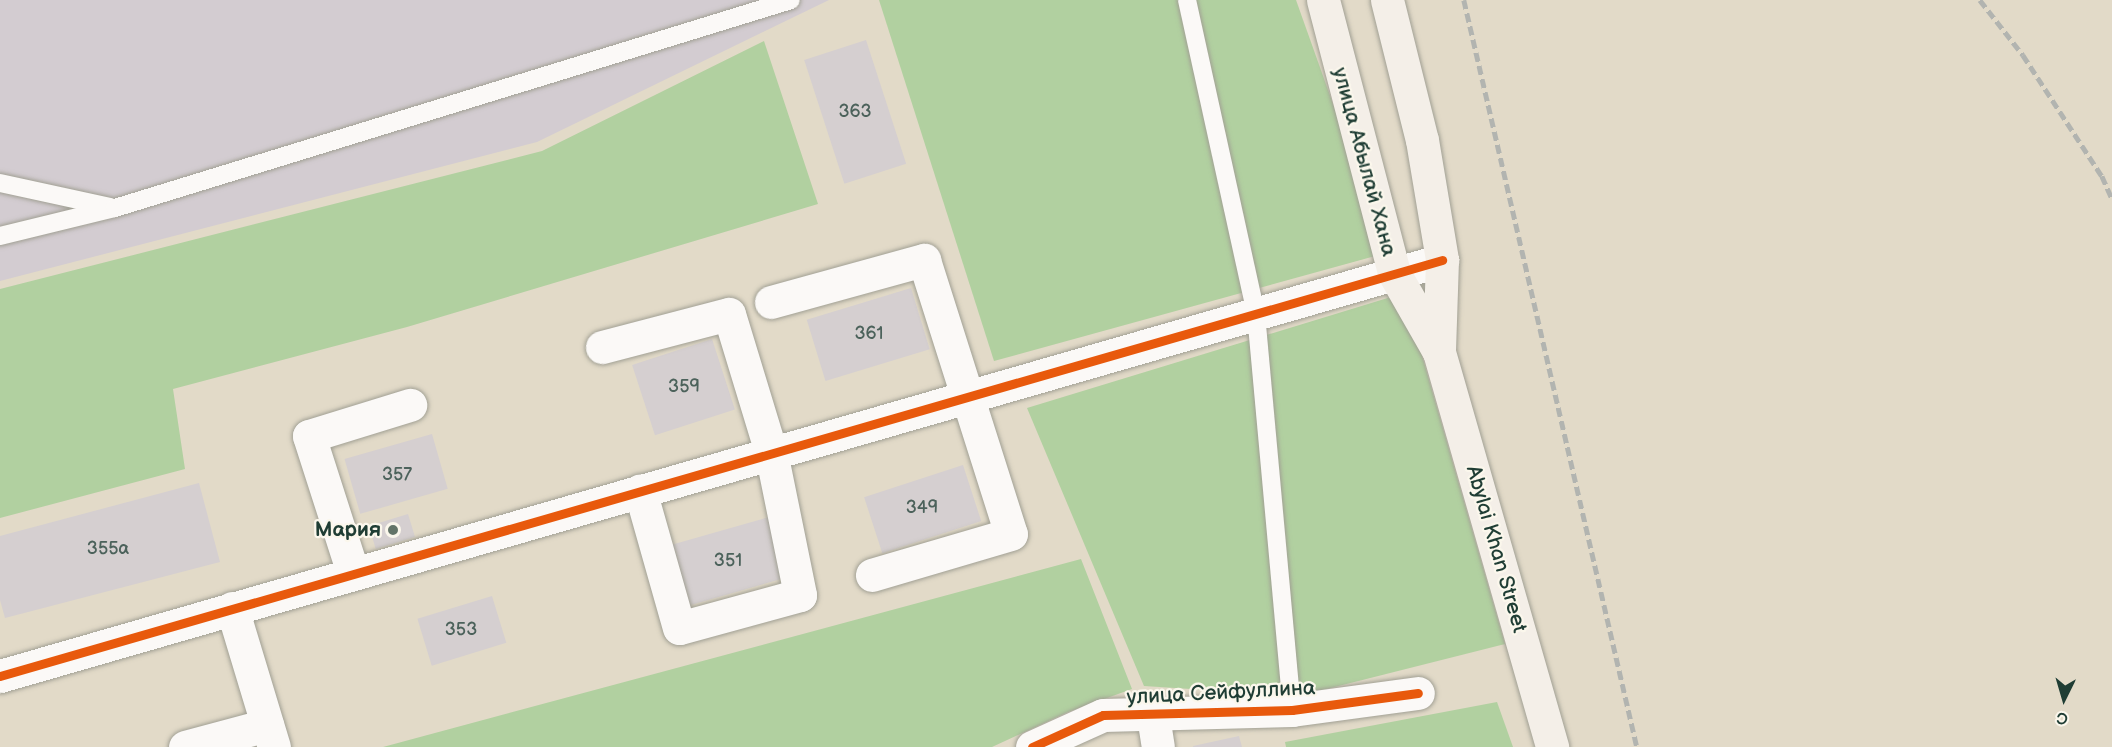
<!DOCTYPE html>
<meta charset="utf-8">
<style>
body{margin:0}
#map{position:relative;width:2112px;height:747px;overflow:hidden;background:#e2dac8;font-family:"Balsamiq Sans",sans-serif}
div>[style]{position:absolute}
.industrial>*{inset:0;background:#d3ccd1}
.green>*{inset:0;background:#b1d0a0}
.building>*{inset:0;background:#d5cfd0;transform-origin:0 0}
.roads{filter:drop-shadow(0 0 2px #a1a094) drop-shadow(0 0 2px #a1a094)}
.service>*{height:18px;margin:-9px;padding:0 9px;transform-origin:9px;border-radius:9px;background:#fbf9f7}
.minor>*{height:33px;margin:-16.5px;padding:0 16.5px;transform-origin:16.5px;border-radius:16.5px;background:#fbf9f7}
.secondary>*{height:33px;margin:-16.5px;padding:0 16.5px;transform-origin:16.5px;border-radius:16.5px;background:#f4efe8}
.rail>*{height:4.5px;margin-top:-2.25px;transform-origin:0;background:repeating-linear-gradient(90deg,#b2b4b0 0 9px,transparent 0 13.5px)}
.cycleway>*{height:9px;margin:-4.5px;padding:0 4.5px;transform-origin:4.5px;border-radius:4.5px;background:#e8590c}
.dots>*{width:16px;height:16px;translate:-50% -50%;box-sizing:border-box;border:3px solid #fbf7ec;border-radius:50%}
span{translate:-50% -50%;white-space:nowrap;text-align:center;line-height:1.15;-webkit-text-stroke:4.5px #fbf7ec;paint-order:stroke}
.number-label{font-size:18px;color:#4c625b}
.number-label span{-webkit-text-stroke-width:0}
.street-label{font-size:21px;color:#1f3d34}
.poi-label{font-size:21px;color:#1f3d34;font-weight:700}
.right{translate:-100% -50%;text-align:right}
.north{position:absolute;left:2034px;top:669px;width:60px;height:60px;-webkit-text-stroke:4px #fbf7ec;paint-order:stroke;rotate:185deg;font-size:16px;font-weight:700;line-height:24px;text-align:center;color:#1f3d34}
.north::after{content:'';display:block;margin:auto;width:21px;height:27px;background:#1f3d34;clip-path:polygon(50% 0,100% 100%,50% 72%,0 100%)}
</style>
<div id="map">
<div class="industrial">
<i style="clip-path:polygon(0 0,829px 0,537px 142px,0 281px)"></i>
</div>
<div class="green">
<i style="clip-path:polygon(879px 0,1296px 0,1386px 253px,994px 361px)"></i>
<i style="clip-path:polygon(764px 41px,818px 204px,407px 327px,173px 389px,185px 469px,0 518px,0 289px,542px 151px)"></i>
<i style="clip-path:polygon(1404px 293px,1505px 644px,1299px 696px,1144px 686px,1027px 408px)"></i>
<i style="clip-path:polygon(1081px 559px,1132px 689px,1068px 712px,992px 747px,383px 747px)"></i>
<i style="clip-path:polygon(1497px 702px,1513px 747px,1286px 747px,1285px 742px)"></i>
</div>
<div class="building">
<i style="left:866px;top:40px;width:130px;height:65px;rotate:72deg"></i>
<i style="left:911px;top:288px;width:64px;height:109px;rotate:73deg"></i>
<i style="left:712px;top:339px;width:74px;height:84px;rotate:72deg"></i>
<i style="left:432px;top:434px;width:57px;height:91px;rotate:74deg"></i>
<i style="left:963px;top:465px;width:59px;height:104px;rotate:72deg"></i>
<i style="clip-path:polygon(199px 483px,220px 562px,5px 618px,0 600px,0 536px)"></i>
<i style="left:408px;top:514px;width:24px;height:41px;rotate:73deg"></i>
<i style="left:769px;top:517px;width:63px;height:102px;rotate:74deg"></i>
<i style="left:492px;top:596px;width:49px;height:78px;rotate:73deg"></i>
<i style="clip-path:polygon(1239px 736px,1242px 747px,1193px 747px,1193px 746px)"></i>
</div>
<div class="roads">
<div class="service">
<i style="left:1187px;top:0;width:321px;rotate:77.6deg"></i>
<i style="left:1256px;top:314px;width:398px;rotate:84.8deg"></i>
<i style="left:0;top:183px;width:113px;rotate:12.3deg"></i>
<i style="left:0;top:236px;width:118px;rotate:-13.7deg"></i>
<i style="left:115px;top:208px;width:707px;rotate:-17.1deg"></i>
</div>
<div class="minor">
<i style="left:771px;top:302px;width:159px;rotate:-15.4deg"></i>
<i style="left:924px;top:260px;width:287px;rotate:72.4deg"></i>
<i style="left:1011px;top:534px;width:145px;rotate:163.6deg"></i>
<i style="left:602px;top:347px;width:131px;rotate:-14.6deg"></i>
<i style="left:729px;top:314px;width:144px;rotate:73.1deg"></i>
<i style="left:771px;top:452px;width:146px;rotate:78.5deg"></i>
<i style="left:800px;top:595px;width:125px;rotate:164.7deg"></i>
<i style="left:679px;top:628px;width:143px;rotate:-105.8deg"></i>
<i style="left:353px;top:573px;width:144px;rotate:-107.8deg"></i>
<i style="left:309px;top:436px;width:106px;rotate:-17.1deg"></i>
<i style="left:232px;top:608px;width:145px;rotate:73.2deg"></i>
<i style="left:0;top:676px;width:1501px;rotate:-16.09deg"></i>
<i style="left:1153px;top:716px;width:31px;rotate:81deg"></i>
<i style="left:185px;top:747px;width:85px;rotate:-15deg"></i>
<i style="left:1032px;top:747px;width:78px;rotate:-24.3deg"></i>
<i style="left:1103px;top:715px;width:189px;rotate:-1.5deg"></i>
<i style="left:1292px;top:710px;width:127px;rotate:-7.7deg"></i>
</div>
<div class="secondary">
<i style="left:1323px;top:0;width:282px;rotate:75.4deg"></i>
<i style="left:1394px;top:273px;width:91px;rotate:60.3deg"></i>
<i style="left:1439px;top:352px;width:411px;rotate:74deg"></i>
<i style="left:1387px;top:0;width:144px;rotate:76deg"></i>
<i style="left:1422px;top:140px;width:122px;rotate:80.5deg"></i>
<i style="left:1442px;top:260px;width:92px;rotate:91.9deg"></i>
</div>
</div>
<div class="rail">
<i style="left:1464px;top:0;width:767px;rotate:76.96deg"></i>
<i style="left:1980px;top:0;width:70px;rotate:52deg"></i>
<i style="left:2023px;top:55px;width:145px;rotate:56.9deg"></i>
<i style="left:2102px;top:176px;width:24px;rotate:66deg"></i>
</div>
<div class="cycleway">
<i style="left:0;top:676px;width:1501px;rotate:-16.09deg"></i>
<i style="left:1032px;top:747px;width:78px;rotate:-24.3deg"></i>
<i style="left:1103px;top:715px;width:189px;rotate:-1.5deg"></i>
<i style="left:1292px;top:710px;width:127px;rotate:-7.7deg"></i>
</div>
<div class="dots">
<i style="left:393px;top:530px;background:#637468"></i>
</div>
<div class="number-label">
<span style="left:855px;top:112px">363</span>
<span style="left:869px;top:334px">361</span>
<span style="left:684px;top:387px">359</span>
<span style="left:397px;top:475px">357</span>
<span style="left:922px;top:508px">349</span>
<span style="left:108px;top:549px">355а</span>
<span style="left:728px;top:561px">351</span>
<span style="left:461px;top:630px">353</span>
</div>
<div class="street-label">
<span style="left:1364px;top:162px;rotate:75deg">улица Абылай Хана</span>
<span style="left:1496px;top:549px;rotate:74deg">Abylai Khan Street</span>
<span style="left:1221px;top:693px;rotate:-3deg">улица Сейфуллина</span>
</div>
<div class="poi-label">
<span class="right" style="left:381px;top:530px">Мария</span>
</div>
<div class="north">С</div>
</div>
